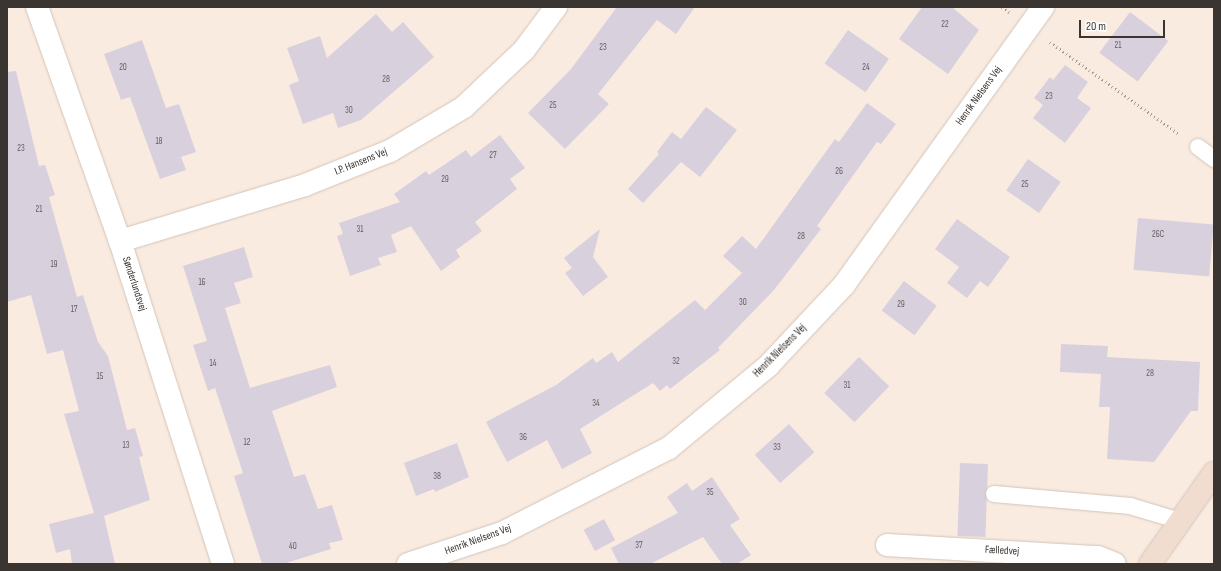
<!DOCTYPE html>
<meta charset="utf-8">
<style>
body{margin:0}
#map{position:relative;width:1221px;height:571px;overflow:hidden;background:#faebe0;font-family:"Sofia Sans Condensed",sans-serif}
div>[style]{position:absolute}
.building>*{inset:0;background:#d9d0de;transform-origin:0 0}
.path>*{height:2.5px;margin-top:-1.25px;transform-origin:0;background:repeating-linear-gradient(90deg,#a69b93 0 1px,transparent 0 4px)}
.roads{filter:drop-shadow(0 0 1px #d2c4b9) drop-shadow(0 0 1px #d2c4b9)}
.lane>*{height:16px;margin:-8px;padding:0 8px;transform-origin:8px;border-radius:8px;background:#fff}
.street>*{height:22px;margin:-11px;padding:0 11px;transform-origin:11px;border-radius:11px;background:#fff}
.secondary>*{height:22px;margin:-11px;padding:0 11px;transform-origin:11px;border-radius:11px;background:#f1ddcf}
span{translate:-50% -50%;white-space:nowrap;text-align:center;line-height:1.15;-webkit-text-stroke:3.5px #fff;paint-order:stroke}
.number-label{font-size:9px;color:#625c5c}
.number-label span{-webkit-text-stroke-width:0}
.street-label{font-size:11px;color:#3b3531}
.frame{position:absolute;inset:0;border:8px solid #3b3531;pointer-events:none}
.scale{position:absolute;left:1079px;top:20px;width:86px;height:18px;box-sizing:border-box;border:2px solid #3b3531;border-top:0;padding-left:5px;font-size:12px;line-height:14px;white-space:nowrap;color:#3b3531;-webkit-text-stroke:3px #fff;paint-order:stroke}
</style>
<div id="map">
<div class="building">
<i style="clip-path:polygon(617px 7px,695px 7px,676px 34px,657px 20px,598px 94px,609px 104px,565px 149px,528px 113px,571px 69px)"></i>
<i style="clip-path:polygon(922px 7px,952px 7px,979px 30px,948px 74px,899px 39px)"></i>
<i style="left:1130px;top:12px;width:48px;height:51px;rotate:37deg"></i>
<i style="clip-path:polygon(376px 14px,392px 32px,403px 22px,434px 57px,361px 120px,338px 128px,333px 113px,303px 124px,289px 85px,299px 81px,287px 48px,320px 36px,327px 58px)"></i>
<i style="left:848px;top:30px;width:50px;height:41px;rotate:35deg"></i>
<i style="clip-path:polygon(142px 40px,166px 108px,179px 104px,196px 152px,181px 157px,186px 170px,160px 179px,130px 97px,121px 100px,104px 54px)"></i>
<i style="clip-path:polygon(1065px 65px,1088px 82px,1077px 98px,1091px 108px,1065px 143px,1033px 118px,1043px 105px,1034px 98px,1050px 77px,1053px 80px)"></i>
<i style="clip-path:polygon(16px 71px,39px 166px,45px 165px,55px 195px,49px 197px,77px 297px,83px 295px,98px 342px,108px 356px,127px 430px,135px 428px,143px 456px,139px 457px,150px 500px,104px 516px,115px 564px,72px 564px,70px 549px,56px 553px,49px 524px,94px 513px,64px 414px,79px 411px,63px 350px,47px 354px,31px 295px,7px 302px,7px 72px)"></i>
<i style="clip-path:polygon(867px 103px,896px 124px,881px 144px,877px 142px,817px 226px,821px 229px,774px 290px,718px 348px,720px 350px,670px 389px,667px 385px,660px 391px,653px 383px,580px 429px,592px 453px,562px 469px,547px 440px,507px 462px,486px 422px,556px 385px,593px 358px,596px 363px,612px 352px,618px 362px,695px 300px,705px 310px,742px 273px,723px 256px,742px 236px,756px 249px,835px 139px,839px 142px)"></i>
<i style="clip-path:polygon(706px 107px,737px 130px,700px 177px,681px 162px,643px 203px,628px 189px,659px 154px,657px 152px,672px 132px,681px 139px)"></i>
<i style="clip-path:polygon(500px 135px,525px 168px,510px 179px,517px 189px,475px 222px,482px 231px,456px 250px,460px 257px,441px 271px,411px 226px,391px 235px,397px 252px,378px 258px,381px 265px,350px 276px,337px 236px,343px 234px,339px 223px,400px 202px,394px 194px,426px 171px,429px 175px,466px 150px,471px 157px)"></i>
<i style="left:1028px;top:159px;width:40px;height:38px;rotate:35deg"></i>
<i style="left:1138px;top:218px;width:76px;height:52px;rotate:5deg"></i>
<i style="clip-path:polygon(957px 219px,1010px 257px,988px 287px,980px 281px,967px 298px,947px 283px,959px 267px,935px 249px)"></i>
<i style="clip-path:polygon(600px 229px,593px 257px,608px 277px,583px 296px,565px 273px,572px 268px,564px 258px)"></i>
<i style="clip-path:polygon(244px 247px,253px 277px,234px 283px,241px 303px,225px 308px,250px 388px,330px 365px,337px 387px,272px 411px,294px 477px,305px 474px,318px 509px,332px 505px,343px 540px,329px 543px,331px 549px,283px 564px,262px 564px,234px 476px,243px 473px,215px 388px,208px 391px,193px 345px,207px 341px,183px 266px)"></i>
<i style="left:904px;top:281px;width:41px;height:37px;rotate:37deg"></i>
<i style="clip-path:polygon(1061px 344px,1108px 346px,1107px 357px,1200px 362px,1198px 411px,1191px 411px,1154px 462px,1107px 459px,1110px 407px,1099px 407px,1101px 374px,1060px 372px)"></i>
<i style="left:859px;top:357px;width:42px;height:50px;rotate:44deg"></i>
<i style="left:789px;top:424px;width:38px;height:46px;rotate:48deg"></i>
<i style="clip-path:polygon(457px 443px,469px 477px,435px 492px,434px 489px,416px 496px,404px 463px)"></i>
<i style="left:960px;top:463px;width:28px;height:73px;rotate:2deg"></i>
<i style="clip-path:polygon(712px 477px,740px 519px,730px 525px,751px 555px,737px 564px,722px 564px,703px 537px,650px 564px,619px 564px,611px 548px,678px 513px,667px 497px,687px 483px,692px 491px)"></i>
<i style="left:604px;top:519px;width:24px;height:23px;rotate:62deg"></i>
</div>
<div class="path">
<i style="left:1002px;top:7px;width:9px;rotate:36deg"></i>
<i style="left:1050px;top:42px;width:158px;rotate:35.5deg"></i>
</div>
<div class="roads">
<div class="lane">
<i style="left:1198px;top:147px;width:20px;rotate:37deg"></i>
<i style="left:994px;top:494px;width:137px;rotate:5deg"></i>
<i style="left:1130px;top:506px;width:52px;rotate:16.7deg"></i>
</div>
<div class="street">
<i style="left:37px;top:7px;width:248px;rotate:70.5deg"></i>
<i style="left:120px;top:241px;width:339px;rotate:72.3deg"></i>
<i style="left:120px;top:241px;width:193px;rotate:-16.8deg"></i>
<i style="left:305px;top:185px;width:92px;rotate:-21.8deg"></i>
<i style="left:390px;top:151px;width:86px;rotate:-30.7deg"></i>
<i style="left:464px;top:107px;width:83px;rotate:-43.5deg"></i>
<i style="left:524px;top:50px;width:54px;rotate:-53.3deg"></i>
<i style="left:887px;top:545px;width:211px;rotate:3.3deg"></i>
<i style="left:1098px;top:557px;width:18px;rotate:22deg"></i>
<i style="left:408px;top:564px;width:99px;rotate:-18.3deg"></i>
<i style="left:502px;top:533px;width:187px;rotate:-27deg"></i>
<i style="left:669px;top:448px;width:129px;rotate:-39.6deg"></i>
<i style="left:768px;top:366px;width:111px;rotate:-46.8deg"></i>
<i style="left:844px;top:285px;width:342px;rotate:-54.4deg"></i>
</div>
<div class="secondary">
<i style="left:1150px;top:564px;width:111px;rotate:-54.9deg"></i>
</div>
</div>
<div class="number-label">
<span style="left:945px;top:25px">22</span>
<span style="left:1118px;top:46px">21</span>
<span style="left:603px;top:48px">23</span>
<span style="left:123px;top:68px">20</span>
<span style="left:866px;top:68px">24</span>
<span style="left:386px;top:80px">28</span>
<span style="left:1049px;top:97px">23</span>
<span style="left:553px;top:106px">25</span>
<span style="left:349px;top:111px">30</span>
<span style="left:159px;top:142px">18</span>
<span style="left:21px;top:149px">23</span>
<span style="left:493px;top:156px">27</span>
<span style="left:839px;top:172px">26</span>
<span style="left:445px;top:180px">29</span>
<span style="left:1025px;top:185px">25</span>
<span style="left:39px;top:210px">21</span>
<span style="left:360px;top:230px">31</span>
<span style="left:1158px;top:235px">26C</span>
<span style="left:801px;top:237px">28</span>
<span style="left:54px;top:265px">19</span>
<span style="left:202px;top:283px">16</span>
<span style="left:743px;top:303px">30</span>
<span style="left:901px;top:305px">29</span>
<span style="left:74px;top:310px">17</span>
<span style="left:676px;top:362px">32</span>
<span style="left:213px;top:364px">14</span>
<span style="left:1150px;top:374px">28</span>
<span style="left:100px;top:377px">15</span>
<span style="left:847px;top:386px">31</span>
<span style="left:596px;top:404px">34</span>
<span style="left:523px;top:438px">36</span>
<span style="left:247px;top:443px">12</span>
<span style="left:126px;top:446px">13</span>
<span style="left:777px;top:448px">33</span>
<span style="left:437px;top:477px">38</span>
<span style="left:710px;top:493px">35</span>
<span style="left:639px;top:546px">37</span>
<span style="left:293px;top:547px">40</span>
</div>
<div class="street-label">
<span style="left:979px;top:96px;rotate:-54deg">Henrik Nielsens Vej</span>
<span style="left:361px;top:162px;rotate:-22deg">I.P. Hansens Vej</span>
<span style="left:134px;top:284px;rotate:72deg">Sønderlundsvej</span>
<span style="left:780px;top:351px;rotate:-45deg">Henrik Nielsens Vej</span>
<span style="left:478px;top:540px;rotate:-20deg">Henrik Nielsens Vej</span>
<span style="left:1002px;top:551px;rotate:3deg">Fælledvej</span>
</div>
<div class="frame"></div>
<div class="scale">20 m</div>
</div>
